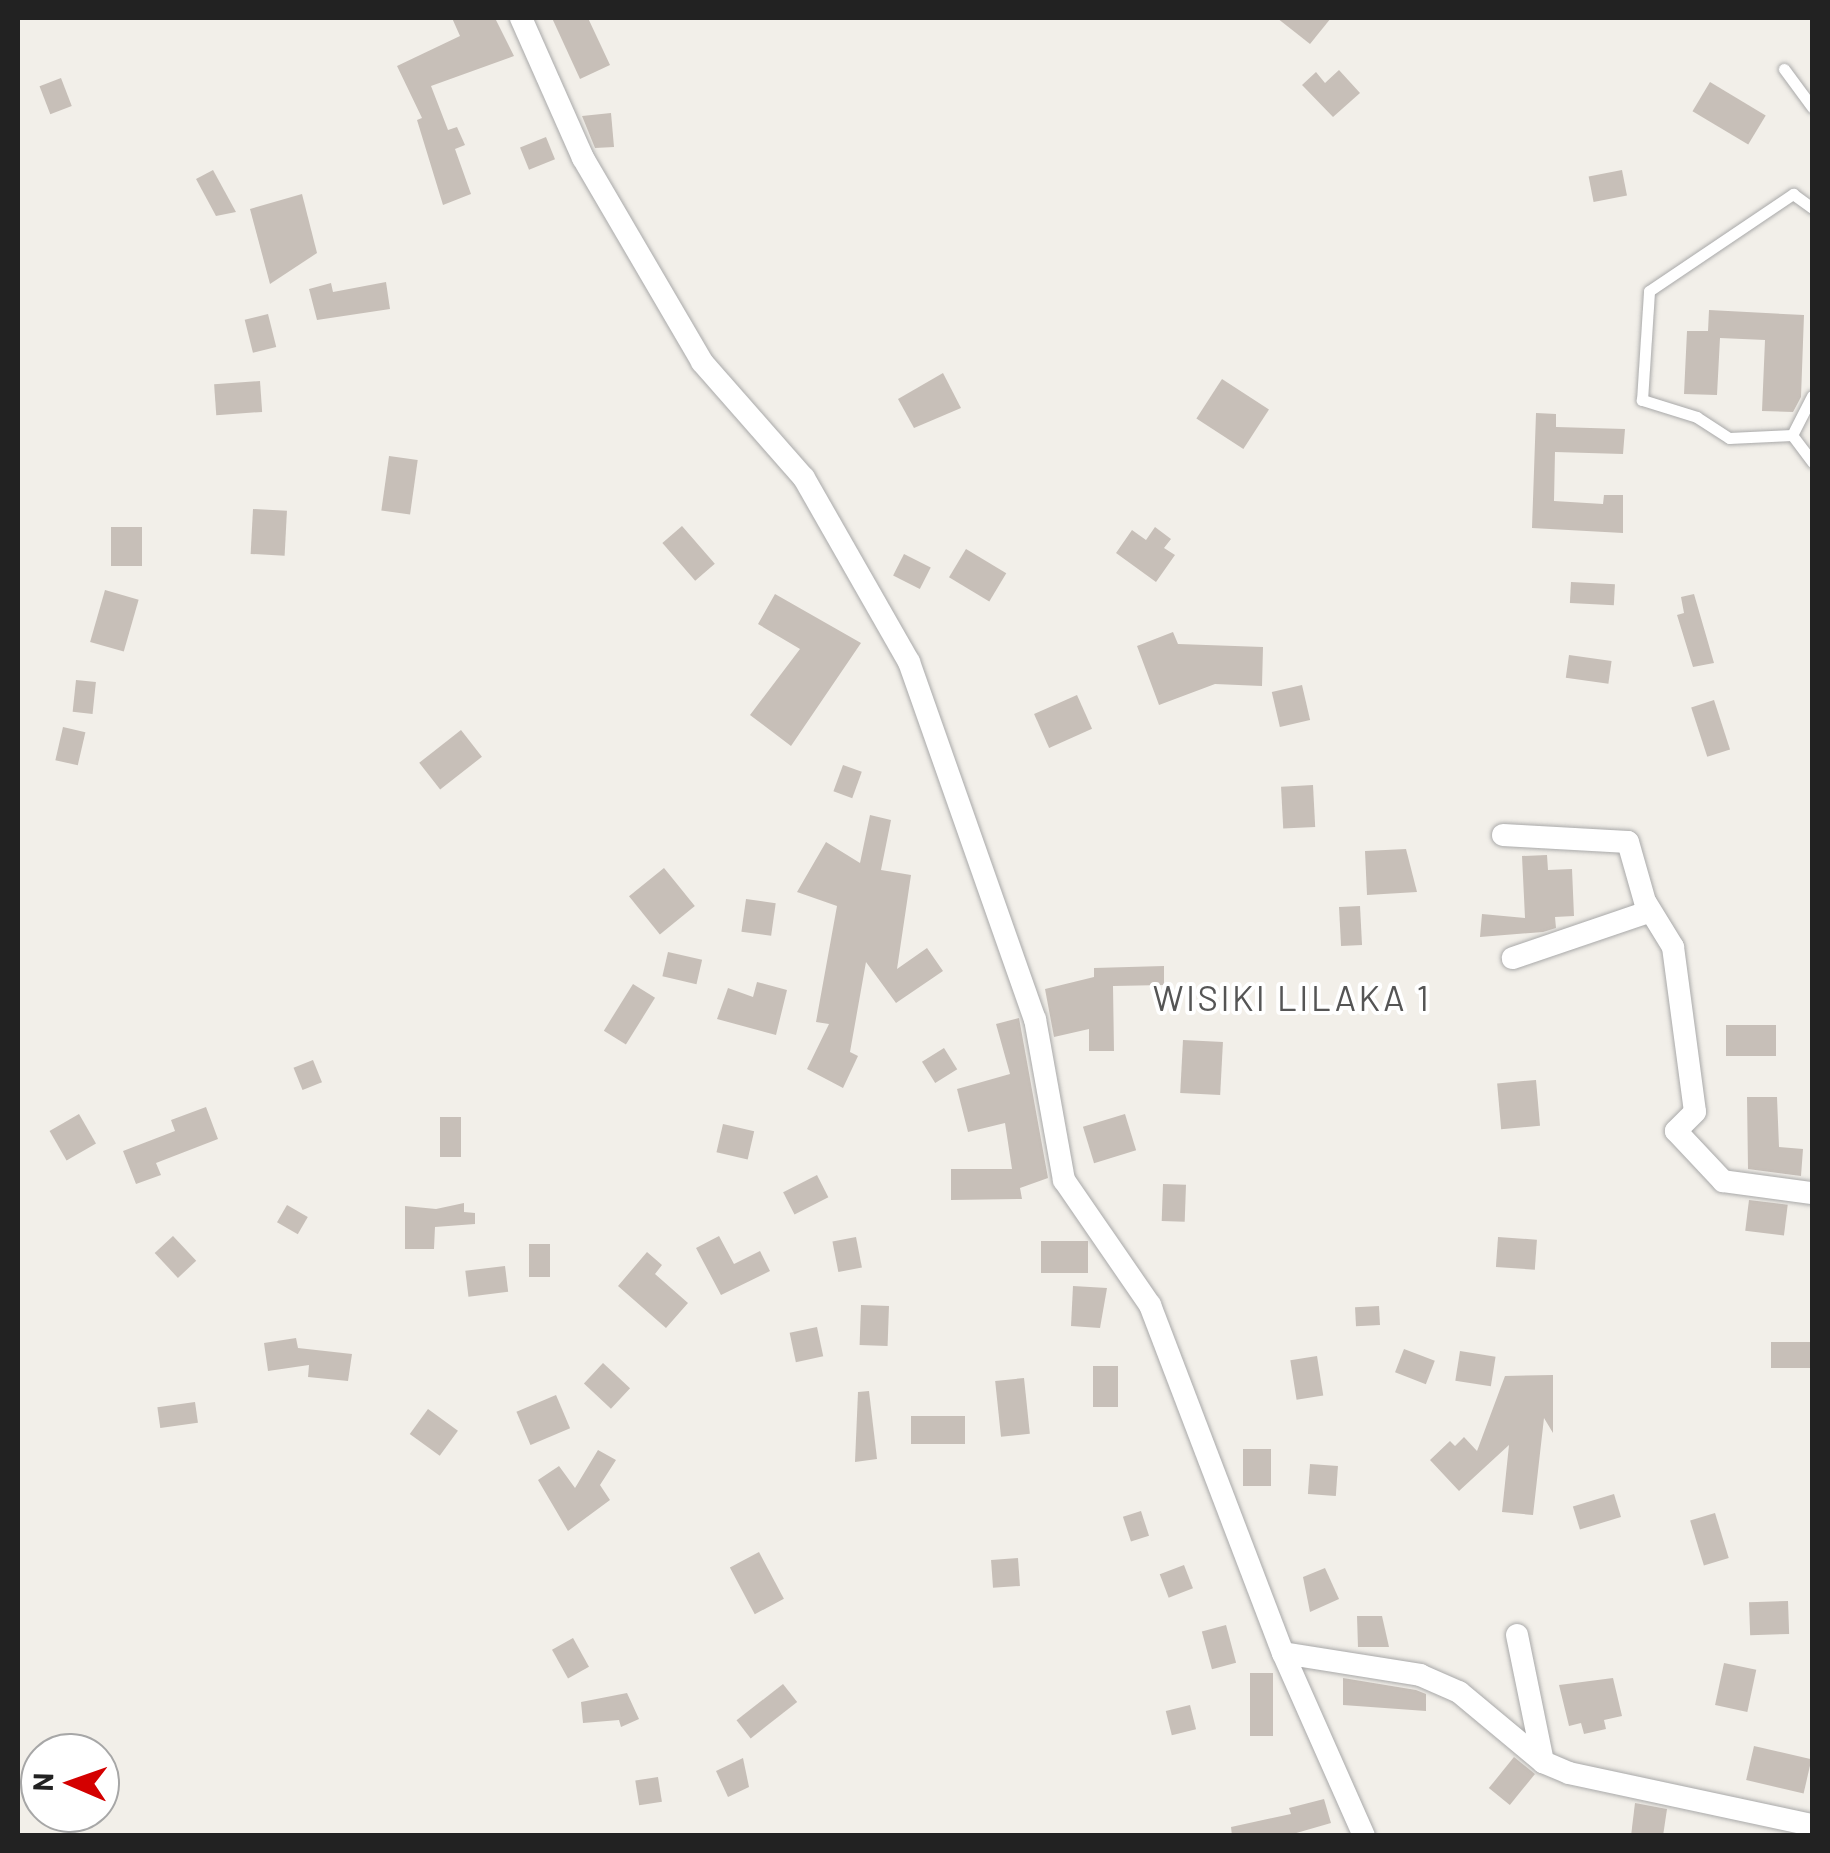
<!DOCTYPE html>
<style>
body{margin:0}
#map{position:relative;width:1830px;height:1853px;overflow:hidden;background:#f2efe9;font-family:Barlow,sans-serif}
div>[style]{position:absolute}
.building>*{inset:0;background:#c7bfb8;transform-origin:0 0}
.roads{filter:drop-shadow(0 0 2px #a9a9a9) drop-shadow(0 0 2px #a9a9a9)}
.lane>*{height:11px;margin:-5.5px;padding:0 5.5px;transform-origin:5.5px;border-radius:5.5px;background:#fff}
.street>*{height:22px;margin:-11px;padding:0 11px;transform-origin:11px;border-radius:11px;background:#fff}
span{translate:-50% -50%;white-space:nowrap;text-align:center;line-height:1.15;-webkit-text-stroke:8px #fff;paint-order:stroke}
.quarter-label{font-size:35px;color:#555;letter-spacing:2.5px}
.frame{position:absolute;inset:0;border:20px solid #222;pointer-events:none}
.north{position:absolute;left:20px;top:1733px;width:100px;height:100px;box-sizing:border-box;background:#fff;border:2px solid #a7a7a7;border-radius:50%;rotate:272deg;font-size:28px;font-weight:700;line-height:40px;text-align:center;color:#222}
.north::after{content:'';display:block;margin:auto;width:35px;height:45px;background:#d40000;clip-path:polygon(50% 0,100% 100%,50% 72%,0 100%)}
</style>
<div id="map">
<div class="building">
<i style="clip-path:polygon(452px 18px,495px 18px,514px 56px,431px 86px,448px 130px,457px 127px,465px 145px,455px 149px,471px 194px,443px 205px,417px 120px,422px 118px,397px 66px,460px 36px)"></i>
<i style="clip-path:polygon(552px 18px,588px 18px,610px 65px,580px 79px)"></i>
<i style="clip-path:polygon(1277px 18px,1331px 18px,1310px 44px)"></i>
<i style="clip-path:polygon(1339px 70px,1360px 93px,1333px 117px,1302px 85px,1316px 72px,1325px 83px)"></i>
<i style="left:61px;top:78px;width:30px;height:23px;rotate:69deg"></i>
<i style="left:1710px;top:82px;width:65px;height:34px;rotate:31deg"></i>
<i style="clip-path:polygon(611px 113px,614px 147px,595px 148px,582px 116px)"></i>
<i style="left:546px;top:137px;width:24px;height:28px;rotate:68deg"></i>
<i style="clip-path:polygon(213px 170px,236px 212px,216px 216px,196px 179px)"></i>
<i style="left:1622px;top:170px;width:26px;height:34px;rotate:79deg"></i>
<i style="clip-path:polygon(302px 194px,317px 253px,270px 284px,250px 209px)"></i>
<i style="clip-path:polygon(386px 282px,390px 309px,317px 320px,309px 289px,331px 283px,333px 292px)"></i>
<i style="clip-path:polygon(1709px 310px,1804px 315px,1801px 397px,1793px 412px,1762px 411px,1765px 340px,1720px 338px,1717px 395px,1684px 394px,1687px 331px,1708px 331px)"></i>
<i style="left:268px;top:314px;width:34px;height:24px;rotate:76deg"></i>
<i style="clip-path:polygon(943px 373px,961px 408px,914px 428px,898px 399px)"></i>
<i style="left:1222px;top:379px;width:56px;height:47px;rotate:33deg"></i>
<i style="left:260px;top:381px;width:31px;height:46px;rotate:86deg"></i>
<i style="clip-path:polygon(1536px 413px,1556px 414px,1556px 427px,1625px 429px,1623px 454px,1555px 452px,1554px 501px,1603px 504px,1604px 495px,1623px 495px,1623px 533px,1532px 528px)"></i>
<i style="left:389px;top:456px;width:29px;height:55px;rotate:8deg"></i>
<i style="left:253px;top:509px;width:34px;height:45px;rotate:3deg"></i>
<i style="left:682px;top:526px;width:50px;height:26px;rotate:49deg"></i>
<i style="left:111px;top:527px;width:31px;height:39px"></i>
<i style="clip-path:polygon(1155px 527px,1171px 539px,1164px 548px,1175px 555px,1156px 582px,1116px 553px,1132px 530px,1146px 540px)"></i>
<i style="left:966px;top:549px;width:47px;height:33px;rotate:31deg"></i>
<i style="left:904px;top:554px;width:30px;height:24px;rotate:27deg"></i>
<i style="left:1571px;top:582px;width:44px;height:21px;rotate:3deg"></i>
<i style="left:105px;top:590px;width:35px;height:54px;rotate:16deg"></i>
<i style="clip-path:polygon(775px 594px,861px 643px,791px 746px,750px 715px,800px 649px,758px 624px)"></i>
<i style="clip-path:polygon(1694px 594px,1714px 663px,1693px 667px,1677px 615px,1684px 613px,1681px 597px)"></i>
<i style="clip-path:polygon(1173px 632px,1178px 644px,1263px 647px,1262px 686px,1215px 684px,1159px 705px,1137px 646px)"></i>
<i style="left:1569px;top:655px;width:43px;height:23px;rotate:8deg"></i>
<i style="left:76px;top:680px;width:20px;height:32px;rotate:6deg"></i>
<i style="left:1302px;top:685px;width:36px;height:31px;rotate:77deg"></i>
<i style="left:1077px;top:695px;width:37px;height:47px;rotate:66deg"></i>
<i style="left:1714px;top:700px;width:52px;height:24px;rotate:72deg"></i>
<i style="left:63px;top:727px;width:23px;height:34px;rotate:13deg"></i>
<i style="left:461px;top:730px;width:34px;height:53px;rotate:52deg"></i>
<i style="left:843px;top:765px;width:20px;height:28px;rotate:20deg"></i>
<i style="left:1313px;top:785px;width:42px;height:32px;rotate:87deg"></i>
<i style="clip-path:polygon(870px 815px,891px 820px,881px 870px,911px 875px,897px 969px,927px 948px,943px 971px,896px 1003px,866px 962px,850px 1052px,858px 1056px,843px 1088px,807px 1069px,829px 1024px,816px 1022px,837px 906px,797px 892px,826px 842px,860px 863px)"></i>
<i style="clip-path:polygon(1406px 849px,1417px 892px,1367px 895px,1365px 851px)"></i>
<i style="clip-path:polygon(1547px 855px,1548px 870px,1572px 869px,1574px 916px,1555px 917px,1556px 928px,1543px 932px,1480px 937px,1482px 914px,1525px 918px,1522px 856px)"></i>
<i style="left:664px;top:868px;width:49px;height:45px;rotate:51deg"></i>
<i style="left:746px;top:899px;width:30px;height:33px;rotate:8deg"></i>
<i style="left:1360px;top:906px;width:39px;height:21px;rotate:87deg"></i>
<i style="left:668px;top:952px;width:35px;height:25px;rotate:13deg"></i>
<i style="clip-path:polygon(1164px 966px,1164px 985px,1113px 986px,1114px 1051px,1089px 1051px,1089px 1029px,1054px 1037px,1045px 989px,1094px 977px,1094px 968px)"></i>
<i style="clip-path:polygon(757px 982px,787px 990px,776px 1035px,717px 1019px,728px 988px,753px 997px)"></i>
<i style="left:633px;top:984px;width:26px;height:55px;rotate:32deg"></i>
<i style="clip-path:polygon(1019px 1018px,1048px 1178px,1020px 1188px,1022px 1199px,951px 1200px,951px 1169px,1012px 1169px,1005px 1123px,968px 1132px,957px 1089px,1010px 1074px,996px 1024px)"></i>
<i style="left:1726px;top:1025px;width:50px;height:31px"></i>
<i style="left:1183px;top:1040px;width:40px;height:53px;rotate:3deg"></i>
<i style="left:944px;top:1048px;width:25px;height:26px;rotate:58deg"></i>
<i style="left:313px;top:1060px;width:24px;height:21px;rotate:68deg"></i>
<i style="left:1536px;top:1080px;width:46px;height:39px;rotate:85deg"></i>
<i style="clip-path:polygon(1747px 1097px,1777px 1097px,1779px 1147px,1803px 1149px,1801px 1176px,1748px 1169px)"></i>
<i style="clip-path:polygon(206px 1107px,218px 1139px,156px 1163px,161px 1175px,136px 1184px,123px 1151px,175px 1131px,171px 1120px)"></i>
<i style="left:79px;top:1114px;width:34px;height:34px;rotate:60deg"></i>
<i style="left:1125px;top:1114px;width:38px;height:44px;rotate:73deg"></i>
<i style="left:440px;top:1117px;width:21px;height:40px"></i>
<i style="left:723px;top:1124px;width:32px;height:29px;rotate:13deg"></i>
<i style="left:817px;top:1175px;width:25px;height:38px;rotate:63deg"></i>
<i style="left:1163px;top:1184px;width:23px;height:37px;rotate:2deg"></i>
<i style="left:1749px;top:1200px;width:39px;height:31px;rotate:7deg"></i>
<i style="clip-path:polygon(464px 1203px,464px 1212px,475px 1213px,475px 1224px,435px 1227px,434px 1249px,405px 1249px,405px 1206px,436px 1209px)"></i>
<i style="left:287px;top:1205px;width:24px;height:20px;rotate:30deg"></i>
<i style="left:173px;top:1236px;width:34px;height:25px;rotate:47deg"></i>
<i style="clip-path:polygon(719px 1236px,734px 1264px,760px 1251px,770px 1271px,721px 1295px,696px 1248px)"></i>
<i style="left:856px;top:1237px;width:31px;height:24px;rotate:79deg"></i>
<i style="left:1498px;top:1237px;width:39px;height:30px;rotate:4deg"></i>
<i style="left:1041px;top:1241px;width:47px;height:32px"></i>
<i style="left:529px;top:1244px;width:21px;height:33px"></i>
<i style="clip-path:polygon(647px 1252px,662px 1265px,655px 1274px,688px 1303px,666px 1328px,618px 1286px)"></i>
<i style="left:505px;top:1266px;width:26px;height:40px;rotate:83deg"></i>
<i style="clip-path:polygon(1073px 1286px,1107px 1288px,1100px 1328px,1071px 1326px)"></i>
<i style="left:861px;top:1305px;width:28px;height:40px;rotate:2deg"></i>
<i style="left:1379px;top:1306px;width:19px;height:24px;rotate:87deg"></i>
<i style="left:817px;top:1327px;width:30px;height:28px;rotate:78deg"></i>
<i style="clip-path:polygon(296px 1338px,298px 1348px,352px 1354px,348px 1381px,308px 1377px,309px 1365px,268px 1371px,264px 1343px)"></i>
<i style="left:1812px;top:1342px;width:26px;height:41px;rotate:90deg"></i>
<i style="left:1404px;top:1349px;width:33px;height:25px;rotate:21deg"></i>
<i style="left:1460px;top:1351px;width:36px;height:30px;rotate:9deg"></i>
<i style="left:1317px;top:1356px;width:40px;height:27px;rotate:81deg"></i>
<i style="left:603px;top:1363px;width:37px;height:28px;rotate:43deg"></i>
<i style="left:1093px;top:1366px;width:25px;height:41px"></i>
<i style="clip-path:polygon(1553px 1375px,1553px 1433px,1544px 1418px,1533px 1515px,1502px 1512px,1509px 1445px,1459px 1491px,1430px 1460px,1450px 1441px,1455px 1446px,1464px 1437px,1477px 1451px,1505px 1376px)"></i>
<i style="left:1024px;top:1378px;width:56px;height:29px;rotate:84deg"></i>
<i style="clip-path:polygon(869px 1391px,877px 1459px,855px 1462px,858px 1392px)"></i>
<i style="left:556px;top:1395px;width:36px;height:43px;rotate:67deg"></i>
<i style="left:195px;top:1402px;width:21px;height:38px;rotate:82deg"></i>
<i style="left:428px;top:1409px;width:37px;height:31px;rotate:36deg"></i>
<i style="left:911px;top:1416px;width:54px;height:28px"></i>
<i style="left:1243px;top:1449px;width:28px;height:37px"></i>
<i style="clip-path:polygon(598px 1450px,616px 1460px,600px 1485px,610px 1500px,568px 1531px,538px 1480px,559px 1466px,575px 1488px)"></i>
<i style="left:1310px;top:1464px;width:28px;height:30px;rotate:4deg"></i>
<i style="left:1614px;top:1494px;width:24px;height:43px;rotate:73deg"></i>
<i style="left:1141px;top:1511px;width:26px;height:19px;rotate:72deg"></i>
<i style="left:1715px;top:1513px;width:47px;height:26px;rotate:73deg"></i>
<i style="left:759px;top:1552px;width:53px;height:33px;rotate:62deg"></i>
<i style="left:1018px;top:1558px;width:28px;height:27px;rotate:86deg"></i>
<i style="left:1184px;top:1565px;width:25px;height:26px;rotate:69deg"></i>
<i style="clip-path:polygon(1325px 1568px,1339px 1599px,1310px 1612px,1303px 1577px)"></i>
<i style="left:1788px;top:1601px;width:33px;height:39px;rotate:88deg"></i>
<i style="clip-path:polygon(1357px 1616px,1382px 1616px,1389px 1647px,1358px 1647px)"></i>
<i style="left:1226px;top:1625px;width:39px;height:25px;rotate:75deg"></i>
<i style="left:573px;top:1638px;width:33px;height:24px;rotate:61deg"></i>
<i style="left:1724px;top:1663px;width:33px;height:43px;rotate:12deg"></i>
<i style="left:1250px;top:1673px;width:23px;height:63px"></i>
<i style="clip-path:polygon(1343px 1678px,1416px 1690px,1426px 1694px,1426px 1711px,1343px 1705px)"></i>
<i style="clip-path:polygon(1613px 1678px,1622px 1716px,1604px 1720px,1606px 1729px,1584px 1734px,1581px 1723px,1569px 1726px,1559px 1685px)"></i>
<i style="left:783px;top:1684px;width:23px;height:59px;rotate:52deg"></i>
<i style="clip-path:polygon(627px 1693px,639px 1719px,621px 1727px,619px 1720px,583px 1723px,581px 1702px)"></i>
<i style="left:1190px;top:1705px;width:25px;height:25px;rotate:76deg"></i>
<i style="left:1754px;top:1746px;width:59px;height:35px;rotate:13deg"></i>
<i style="left:1514px;top:1757px;width:27px;height:40px;rotate:39deg"></i>
<i style="clip-path:polygon(743px 1758px,749px 1787px,728px 1797px,716px 1771px)"></i>
<i style="left:658px;top:1777px;width:25px;height:23px;rotate:81deg"></i>
<i style="clip-path:polygon(1324px 1799px,1331px 1823px,1286px 1836px,1232px 1836px,1231px 1827px,1291px 1814px,1289px 1808px)"></i>
<i style="clip-path:polygon(1635px 1803px,1667px 1809px,1663px 1836px,1631px 1836px)"></i>
</div>
<div class="roads">
<div class="lane">
<i style="left:1784px;top:69px;width:47px;rotate:53.6deg"></i>
<i style="left:1812px;top:396px;width:44px;rotate:117.1deg"></i>
<i style="left:1792px;top:435px;width:34px;rotate:53deg"></i>
<i style="left:1792px;top:435px;width:63px;rotate:177.3deg"></i>
<i style="left:1729px;top:438px;width:38px;rotate:-147deg"></i>
<i style="left:1697px;top:417px;width:58px;rotate:-162.8deg"></i>
<i style="left:1642px;top:400px;width:109px;rotate:-86.3deg"></i>
<i style="left:1649px;top:291px;width:174px;rotate:-34deg"></i>
<i style="left:1793px;top:194px;width:24px;rotate:36deg"></i>
</div>
<div class="street">
<i style="left:521px;top:18px;width:153px;rotate:66.1deg"></i>
<i style="left:583px;top:158px;width:236px;rotate:59.7deg"></i>
<i style="left:702px;top:362px;width:154px;rotate:48.7deg"></i>
<i style="left:804px;top:478px;width:212px;rotate:60.3deg"></i>
<i style="left:909px;top:662px;width:379px;rotate:70.6deg"></i>
<i style="left:1035px;top:1019px;width:164px;rotate:79.8deg"></i>
<i style="left:1064px;top:1180px;width:152px;rotate:55.5deg"></i>
<i style="left:1150px;top:1305px;width:373px;rotate:69.1deg"></i>
<i style="left:1283px;top:1653px;width:200px;rotate:66.1deg"></i>
<i style="left:1503px;top:835px;width:125px;rotate:3.2deg"></i>
<i style="left:1628px;top:842px;width:73px;rotate:74.1deg"></i>
<i style="left:1648px;top:912px;width:143px;rotate:161.2deg"></i>
<i style="left:1646px;top:903px;width:52px;rotate:58.5deg"></i>
<i style="left:1673px;top:947px;width:166px;rotate:82.4deg"></i>
<i style="left:1695px;top:1112px;width:27px;rotate:135deg"></i>
<i style="left:1676px;top:1131px;width:69px;rotate:46.8deg"></i>
<i style="left:1723px;top:1181px;width:90px;rotate:7.7deg"></i>
<i style="left:1517px;top:1635px;width:130px;rotate:78.4deg"></i>
<i style="left:1283px;top:1653px;width:139px;rotate:9.1deg"></i>
<i style="left:1420px;top:1675px;width:43px;rotate:23.6deg"></i>
<i style="left:1459px;top:1692px;width:109px;rotate:39.8deg"></i>
<i style="left:1543px;top:1762px;width:28px;rotate:23deg"></i>
<i style="left:1569px;top:1773px;width:249px;rotate:12.1deg"></i>
</div>
</div>
<div class="quarter-label">
<span style="left:1292px;top:997px">WISIKI LILAKA 1</span>
</div>
<div class="frame"></div>
<div class="north">N</div>
</div>
